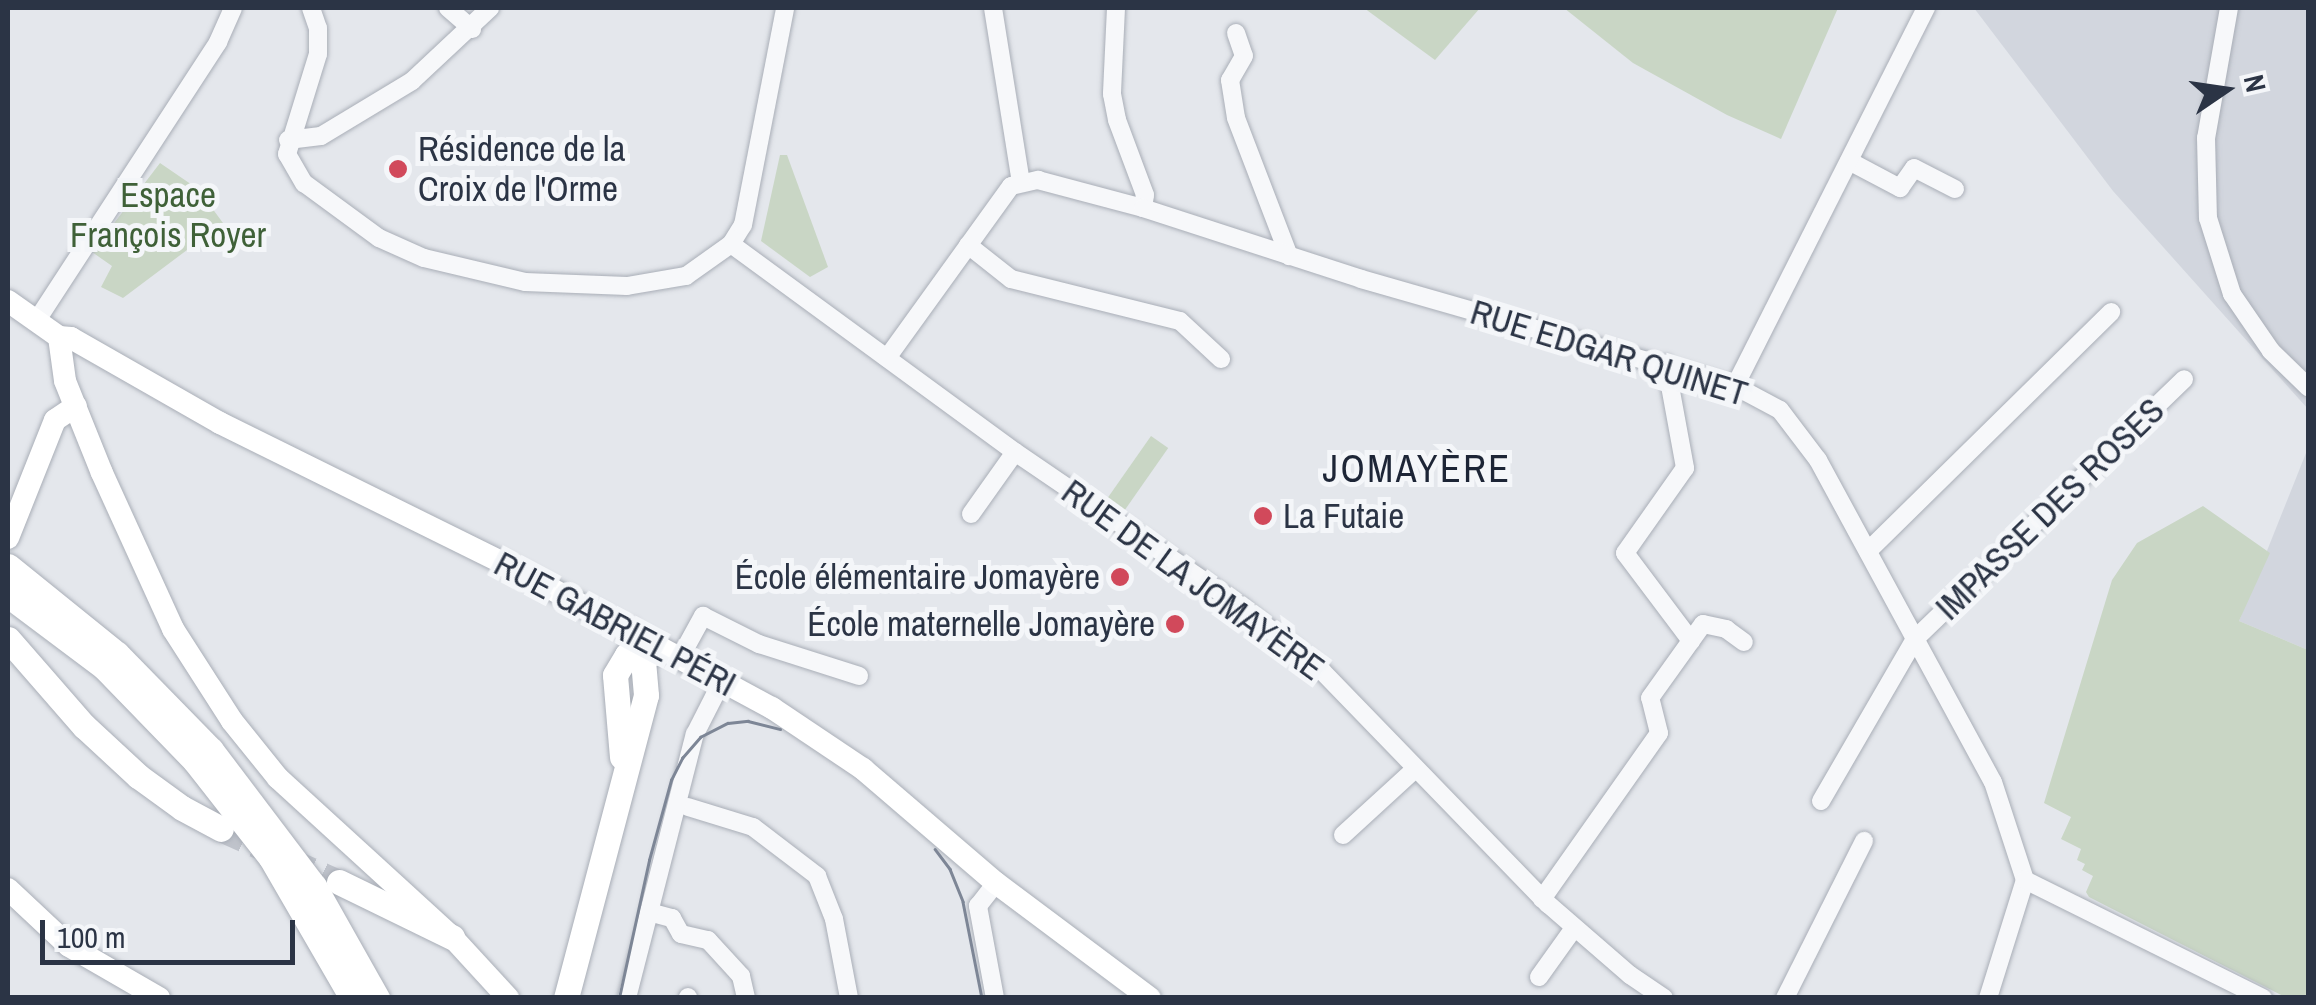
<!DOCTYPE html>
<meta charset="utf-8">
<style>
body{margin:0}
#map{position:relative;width:2316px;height:1005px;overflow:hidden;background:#e4e7ec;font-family:"Archivo Narrow",sans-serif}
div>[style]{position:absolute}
.built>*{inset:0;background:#d2d6de}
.green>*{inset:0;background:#c9d6c5;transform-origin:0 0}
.highway-tunnel>*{height:25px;margin-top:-12.5px;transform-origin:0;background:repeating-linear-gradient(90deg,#bfc3cb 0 25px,transparent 0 37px)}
.roads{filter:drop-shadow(0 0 2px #a9aeb7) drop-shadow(0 0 2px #a9aeb7)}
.minor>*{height:18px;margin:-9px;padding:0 9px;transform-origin:9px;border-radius:9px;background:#f7f8fa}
.major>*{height:22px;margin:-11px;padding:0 11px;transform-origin:11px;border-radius:11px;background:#fff}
.highway>*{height:25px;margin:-12.5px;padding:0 12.5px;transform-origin:12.5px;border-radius:12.5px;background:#fff}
.tram>*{height:2.5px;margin:-1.25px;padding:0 1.25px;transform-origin:1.25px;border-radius:1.25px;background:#7d8696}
.dots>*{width:28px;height:28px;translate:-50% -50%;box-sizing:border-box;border:5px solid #f4f6f9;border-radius:50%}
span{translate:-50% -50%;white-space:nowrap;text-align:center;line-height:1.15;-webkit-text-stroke:10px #f4f6f9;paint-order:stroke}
.poi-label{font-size:35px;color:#2b3445}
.left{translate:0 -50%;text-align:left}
.right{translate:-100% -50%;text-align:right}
.park-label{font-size:35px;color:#3f6138}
.street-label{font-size:35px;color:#2b3445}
.neighbourhood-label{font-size:38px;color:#1d2536;letter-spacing:2.5px}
.frame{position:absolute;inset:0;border:10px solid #2b3445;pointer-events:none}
.north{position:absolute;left:2176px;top:40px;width:100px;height:100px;-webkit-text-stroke:8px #f4f6f9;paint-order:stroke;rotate:77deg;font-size:28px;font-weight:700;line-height:40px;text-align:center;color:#2b3445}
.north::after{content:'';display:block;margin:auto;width:35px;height:45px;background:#2b3445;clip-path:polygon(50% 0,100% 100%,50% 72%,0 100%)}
.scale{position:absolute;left:40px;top:920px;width:255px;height:45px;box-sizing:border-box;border:5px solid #2b3445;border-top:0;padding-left:12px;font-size:30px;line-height:35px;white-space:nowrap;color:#2b3445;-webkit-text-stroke:8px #f4f6f9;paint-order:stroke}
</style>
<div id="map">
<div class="built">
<i style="clip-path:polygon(1974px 8px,2308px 8px,2308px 409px,2113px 191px)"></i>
<i style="clip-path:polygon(2308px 448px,2308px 650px,2239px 621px)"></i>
</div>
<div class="green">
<i style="clip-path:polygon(1364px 8px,1480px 8px,1435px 60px)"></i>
<i style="clip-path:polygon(1564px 8px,1838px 8px,1781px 139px,1727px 115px,1633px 63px)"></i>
<i style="clip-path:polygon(780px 155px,787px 155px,828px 267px,810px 277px,761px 241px)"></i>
<i style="clip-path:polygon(160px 163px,198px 189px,223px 223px,123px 298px,101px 287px,112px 266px,92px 252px)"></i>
<i style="left:1151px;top:436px;width:21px;height:76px;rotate:35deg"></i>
<i style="clip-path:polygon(2203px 506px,2270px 553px,2239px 621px,2308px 650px,2308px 997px,2285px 997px,2089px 897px,2086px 892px,2093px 876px,2082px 870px,2085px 864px,2077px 860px,2081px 849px,2061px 839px,2071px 817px,2044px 803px,2112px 580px,2137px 543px)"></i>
</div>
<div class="highway-tunnel">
<i style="left:221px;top:829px;width:129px;rotate:24.2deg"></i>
</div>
<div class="roads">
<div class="minor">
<i style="left:311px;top:8px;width:21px;rotate:71deg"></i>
<i style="left:318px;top:28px;width:26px;rotate:90deg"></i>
<i style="left:318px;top:54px;width:105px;rotate:107.2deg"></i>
<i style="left:287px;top:154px;width:34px;rotate:60deg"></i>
<i style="left:304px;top:183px;width:93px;rotate:36.3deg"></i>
<i style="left:379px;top:238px;width:49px;rotate:24deg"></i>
<i style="left:424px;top:258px;width:104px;rotate:13.4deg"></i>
<i style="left:525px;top:282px;width:102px;rotate:2.2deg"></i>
<i style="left:627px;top:286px;width:60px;rotate:-9.6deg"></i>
<i style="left:686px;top:276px;width:55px;rotate:-35.4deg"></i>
<i style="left:731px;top:244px;width:22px;rotate:-58deg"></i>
<i style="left:743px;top:225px;width:221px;rotate:-79deg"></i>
<i style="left:448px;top:8px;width:32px;rotate:41deg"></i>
<i style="left:993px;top:8px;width:176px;rotate:80.9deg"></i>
<i style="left:1116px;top:8px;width:86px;rotate:92.7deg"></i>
<i style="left:1112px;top:94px;width:26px;rotate:79deg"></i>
<i style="left:1117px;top:120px;width:80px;rotate:69.5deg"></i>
<i style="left:1145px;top:195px;width:13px;rotate:99deg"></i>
<i style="left:2229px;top:8px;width:132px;rotate:100deg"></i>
<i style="left:2206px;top:138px;width:80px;rotate:88.6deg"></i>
<i style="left:2208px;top:218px;width:80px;rotate:72.5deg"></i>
<i style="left:2232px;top:294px;width:69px;rotate:55.6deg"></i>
<i style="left:2271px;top:351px;width:52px;rotate:44.2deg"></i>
<i style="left:1236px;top:33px;width:24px;rotate:71deg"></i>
<i style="left:1244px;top:56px;width:28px;rotate:120deg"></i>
<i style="left:1230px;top:80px;width:38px;rotate:81deg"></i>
<i style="left:1236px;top:118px;width:148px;rotate:69deg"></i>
<i style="left:288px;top:140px;width:33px;rotate:-7deg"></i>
<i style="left:321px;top:136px;width:106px;rotate:-31.1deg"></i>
<i style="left:412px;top:81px;width:107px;rotate:-43.1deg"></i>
<i style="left:1849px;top:161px;width:58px;rotate:27.9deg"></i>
<i style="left:1900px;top:188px;width:24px;rotate:-55deg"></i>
<i style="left:1914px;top:168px;width:46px;rotate:27.1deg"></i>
<i style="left:731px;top:244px;width:352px;rotate:36.2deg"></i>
<i style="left:1015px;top:452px;width:273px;rotate:34.3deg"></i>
<i style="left:1241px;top:606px;width:104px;rotate:38.7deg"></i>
<i style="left:1322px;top:671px;width:325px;rotate:45.9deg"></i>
<i style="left:1548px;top:904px;width:108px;rotate:40.9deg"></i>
<i style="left:1630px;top:975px;width:41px;rotate:34.1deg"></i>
<i style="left:968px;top:245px;width:55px;rotate:38.3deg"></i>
<i style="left:1011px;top:279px;width:174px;rotate:14deg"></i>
<i style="left:1180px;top:321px;width:56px;rotate:42.8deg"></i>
<i style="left:37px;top:320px;width:332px;rotate:-56.9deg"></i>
<i style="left:218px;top:42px;width:37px;rotate:-66deg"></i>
<i style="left:887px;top:358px;width:212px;rotate:-54.2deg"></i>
<i style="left:1011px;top:186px;width:28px;rotate:-13deg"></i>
<i style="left:1038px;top:180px;width:109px;rotate:14.9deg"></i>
<i style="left:1143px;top:208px;width:229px;rotate:18deg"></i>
<i style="left:1361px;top:279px;width:389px;rotate:16deg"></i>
<i style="left:1735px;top:386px;width:51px;rotate:28.1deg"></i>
<i style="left:1780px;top:410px;width:63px;rotate:52.8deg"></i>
<i style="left:1818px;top:460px;width:366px;rotate:61.5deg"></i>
<i style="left:1993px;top:782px;width:103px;rotate:71.9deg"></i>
<i style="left:2025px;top:880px;width:124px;rotate:107.4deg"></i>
<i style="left:1666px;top:364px;width:106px;rotate:79.6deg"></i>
<i style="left:1685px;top:468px;width:104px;rotate:125.2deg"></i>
<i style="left:1625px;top:553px;width:110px;rotate:53.1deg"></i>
<i style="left:1735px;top:386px;width:424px;rotate:-63.2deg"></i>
<i style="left:971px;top:514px;width:76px;rotate:-54.6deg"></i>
<i style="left:1868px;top:551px;width:341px;rotate:-44.5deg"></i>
<i style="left:681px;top:656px;width:46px;rotate:-61.2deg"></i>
<i style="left:703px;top:616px;width:63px;rotate:26.6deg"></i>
<i style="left:759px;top:644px;width:105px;rotate:17.7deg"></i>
<i style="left:1821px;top:801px;width:187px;rotate:-59.9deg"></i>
<i style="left:1915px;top:639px;width:374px;rotate:-44deg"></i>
<i style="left:688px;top:807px;width:68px;rotate:17.1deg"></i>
<i style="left:753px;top:827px;width:81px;rotate:37.4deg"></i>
<i style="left:817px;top:876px;width:46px;rotate:68.4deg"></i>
<i style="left:834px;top:919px;width:80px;rotate:79.2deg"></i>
<i style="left:1343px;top:835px;width:98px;rotate:-42.5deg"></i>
<i style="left:2025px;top:880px;width:266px;rotate:26.4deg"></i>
<i style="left:1542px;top:899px;width:203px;rotate:-54.8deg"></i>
<i style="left:1659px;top:733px;width:36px;rotate:-104deg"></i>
<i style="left:1650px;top:698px;width:91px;rotate:-54.4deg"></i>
<i style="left:1703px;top:624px;width:24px;rotate:12deg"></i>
<i style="left:1726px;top:629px;width:22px;rotate:36deg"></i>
<i style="left:649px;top:912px;width:24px;rotate:15deg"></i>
<i style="left:672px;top:918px;width:18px;rotate:61deg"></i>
<i style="left:681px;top:934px;width:28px;rotate:13deg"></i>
<i style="left:708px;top:940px;width:49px;rotate:47.5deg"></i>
<i style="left:741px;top:976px;width:23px;rotate:77deg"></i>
<i style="left:1539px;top:977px;width:60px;rotate:-54.5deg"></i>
<i style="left:688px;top:997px;width:1px;rotate:90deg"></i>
<i style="left:627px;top:998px;width:273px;rotate:-75.6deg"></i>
<i style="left:695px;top:734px;width:59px;rotate:-63deg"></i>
<i style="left:995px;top:998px;width:94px;rotate:-100.5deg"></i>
<i style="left:978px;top:906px;width:29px;rotate:-52deg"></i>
<i style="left:1785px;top:998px;width:176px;rotate:-63.3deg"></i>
</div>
<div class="major">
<i style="left:8px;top:301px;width:62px;rotate:35.2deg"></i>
<i style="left:59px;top:337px;width:12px;rotate:5deg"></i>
<i style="left:71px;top:338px;width:172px;rotate:29.7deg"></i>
<i style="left:220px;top:423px;width:322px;rotate:26.3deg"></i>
<i style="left:509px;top:566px;width:299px;rotate:28.4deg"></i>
<i style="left:772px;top:708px;width:110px;rotate:33.8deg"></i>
<i style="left:863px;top:769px;width:175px;rotate:40.6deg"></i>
<i style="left:996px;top:883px;width:192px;rotate:36.8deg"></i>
<i style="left:59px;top:337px;width:44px;rotate:82.2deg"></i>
<i style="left:65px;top:381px;width:99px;rotate:68.1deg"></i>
<i style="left:102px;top:473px;width:171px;rotate:65.5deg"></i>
<i style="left:173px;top:629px;width:109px;rotate:57.3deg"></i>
<i style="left:232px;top:721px;width:73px;rotate:51.1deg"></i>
<i style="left:278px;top:778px;width:236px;rotate:42.4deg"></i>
<i style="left:452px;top:937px;width:83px;rotate:47.4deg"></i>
<i style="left:8px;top:538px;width:127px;rotate:-68.3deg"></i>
<i style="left:55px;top:420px;width:25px;rotate:-34deg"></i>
<i style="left:8px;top:889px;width:83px;rotate:43.1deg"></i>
<i style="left:69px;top:946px;width:104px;rotate:30deg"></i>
</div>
<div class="highway">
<i style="left:8px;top:566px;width:140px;rotate:38.9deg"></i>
<i style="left:117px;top:654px;width:134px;rotate:45.6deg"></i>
<i style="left:211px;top:750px;width:171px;rotate:52.9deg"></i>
<i style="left:314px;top:886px;width:129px;rotate:60.6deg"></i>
<i style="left:8px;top:595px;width:120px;rotate:36.9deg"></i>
<i style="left:104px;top:667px;width:131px;rotate:45.9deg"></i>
<i style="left:195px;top:761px;width:123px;rotate:51.9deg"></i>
<i style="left:271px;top:858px;width:162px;rotate:59.9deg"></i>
<i style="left:8px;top:639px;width:116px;rotate:48.9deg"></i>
<i style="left:84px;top:726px;width:74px;rotate:42.8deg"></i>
<i style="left:138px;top:776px;width:54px;rotate:36deg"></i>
<i style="left:182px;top:808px;width:44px;rotate:28.3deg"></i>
<i style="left:622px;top:757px;width:82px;rotate:-94.9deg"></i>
<i style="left:615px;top:675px;width:23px;rotate:-59deg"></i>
<i style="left:627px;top:655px;width:13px;rotate:-18deg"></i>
<i style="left:639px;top:651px;width:15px;rotate:8deg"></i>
<i style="left:339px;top:882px;width:126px;rotate:26deg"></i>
<i style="left:566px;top:998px;width:313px;rotate:-75.2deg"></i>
<i style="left:646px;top:695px;width:38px;rotate:-95deg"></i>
<i style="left:643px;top:657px;width:30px;rotate:-117deg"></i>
</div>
</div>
<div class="tram">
<i style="left:935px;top:849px;width:25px;rotate:53deg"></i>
<i style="left:950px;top:869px;width:35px;rotate:68deg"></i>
<i style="left:963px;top:902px;width:98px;rotate:78.8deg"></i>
<i style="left:619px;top:998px;width:141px;rotate:-77.7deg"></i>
<i style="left:649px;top:860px;width:83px;rotate:-74.6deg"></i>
<i style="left:671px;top:780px;width:25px;rotate:-63deg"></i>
<i style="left:682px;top:758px;width:28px;rotate:-49deg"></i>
<i style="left:700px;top:737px;width:31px;rotate:-27deg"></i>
<i style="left:728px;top:723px;width:20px;rotate:-6deg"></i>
<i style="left:748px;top:721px;width:33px;rotate:14deg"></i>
</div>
<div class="dots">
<i style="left:398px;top:169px;background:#d1495b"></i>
<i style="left:1263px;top:516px;background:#d1495b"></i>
<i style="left:1120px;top:577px;background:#d1495b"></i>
<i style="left:1175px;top:624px;background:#d1495b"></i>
</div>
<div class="poi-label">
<span class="left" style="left:418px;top:169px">Résidence de la<br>Croix de l'Orme</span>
<span class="left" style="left:1283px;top:516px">La Futaie</span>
<span class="right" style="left:1100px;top:577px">École élémentaire Jomayère</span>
<span class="right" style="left:1155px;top:624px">École maternelle Jomayère</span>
</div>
<div class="park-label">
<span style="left:168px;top:215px">Espace<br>François Royer</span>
</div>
<div class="street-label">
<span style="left:1609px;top:353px;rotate:17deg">RUE EDGAR QUINET</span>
<span style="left:2050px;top:509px;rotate:-44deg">IMPASSE DES ROSES</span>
<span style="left:1193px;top:580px;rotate:36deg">RUE DE LA JOMAYÈRE</span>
<span style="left:615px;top:624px;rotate:28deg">RUE GABRIEL PÉRI</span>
</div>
<div class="neighbourhood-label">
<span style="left:1417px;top:469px">JOMAYÈRE</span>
</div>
<div class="frame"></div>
<div class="north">N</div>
<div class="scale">100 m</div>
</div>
